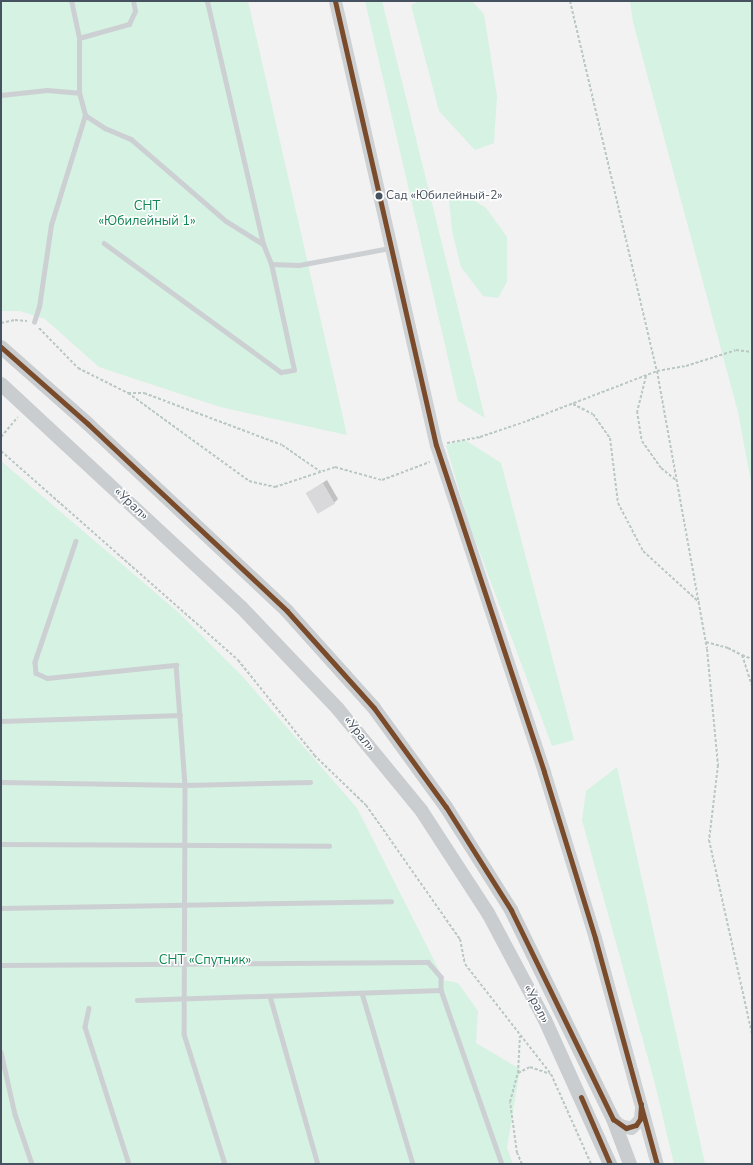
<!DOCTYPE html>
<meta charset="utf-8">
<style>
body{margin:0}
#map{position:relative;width:753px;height:1165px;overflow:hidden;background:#f2f2f2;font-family:"Nunito Sans",sans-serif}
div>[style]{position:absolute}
.green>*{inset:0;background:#d5f2e3}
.shadow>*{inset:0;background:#0003}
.building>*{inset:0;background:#d9d9dc;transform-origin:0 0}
.path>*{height:2px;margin-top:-1px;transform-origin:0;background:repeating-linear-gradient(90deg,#bac8c4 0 3px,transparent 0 5px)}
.service>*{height:4.5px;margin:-2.25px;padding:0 2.25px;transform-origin:2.25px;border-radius:2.25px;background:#cdd0d3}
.secondary>*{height:13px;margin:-6.5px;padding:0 6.5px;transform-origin:6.5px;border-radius:6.5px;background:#ced1d4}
.primary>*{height:14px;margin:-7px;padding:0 7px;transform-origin:7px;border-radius:7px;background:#c9cdd0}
.bus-1>*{height:5px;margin:-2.5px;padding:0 2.5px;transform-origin:2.5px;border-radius:2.5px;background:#7a4b2a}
.dots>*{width:11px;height:11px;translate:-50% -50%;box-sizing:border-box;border:2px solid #fff;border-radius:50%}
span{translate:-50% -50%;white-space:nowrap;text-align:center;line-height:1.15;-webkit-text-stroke:3px #fff;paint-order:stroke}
.bus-label{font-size:12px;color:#475260}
.left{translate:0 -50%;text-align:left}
.park-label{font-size:13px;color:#118755}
.street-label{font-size:13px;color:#475260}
.frame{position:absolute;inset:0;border:2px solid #475260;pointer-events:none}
</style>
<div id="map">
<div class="green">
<i style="clip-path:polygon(1px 1px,248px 1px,347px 435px,220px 407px,99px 367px,45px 319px,20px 311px,1px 311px)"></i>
<i style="clip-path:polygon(365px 1px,382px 1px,485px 418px,458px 401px)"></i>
<i style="clip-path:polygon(420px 1px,472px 1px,484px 14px,497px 96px,494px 143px,475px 150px,439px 111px,411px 5px)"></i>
<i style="clip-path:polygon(630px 1px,752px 1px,752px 488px,738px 412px,633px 22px)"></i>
<i style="clip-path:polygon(472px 199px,486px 208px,507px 237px,507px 282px,498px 298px,483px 296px,461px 267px,452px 231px,449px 200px)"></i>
<i style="clip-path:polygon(465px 440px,501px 463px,574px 740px,552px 746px,468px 521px,446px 445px)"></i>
<i style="clip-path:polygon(1px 461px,178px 612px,243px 677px,357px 808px,444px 980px,458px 983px,478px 1011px,476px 1043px,520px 1069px,507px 1148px,513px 1164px,1px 1164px)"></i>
<i style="clip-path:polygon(617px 767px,705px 1164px,674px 1164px,654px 1080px,582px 820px,586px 791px)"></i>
</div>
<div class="shadow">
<i style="clip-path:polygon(327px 480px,338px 499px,334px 503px,307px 493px)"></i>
</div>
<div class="building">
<i style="left:323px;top:483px;width:24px;height:20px;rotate:60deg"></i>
</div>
<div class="path">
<i style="left:570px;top:1px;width:380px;rotate:76.8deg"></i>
<i style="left:657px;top:371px;width:282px;rotate:79.8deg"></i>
<i style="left:707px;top:649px;width:117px;rotate:84.6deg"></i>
<i style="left:718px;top:765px;width:76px;rotate:96.8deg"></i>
<i style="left:709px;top:840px;width:199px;rotate:77.5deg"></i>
<i style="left:1px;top:323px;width:14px;rotate:-12deg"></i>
<i style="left:15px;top:320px;width:12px;rotate:5deg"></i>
<i style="left:39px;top:328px;width:56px;rotate:45.7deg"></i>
<i style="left:78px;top:368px;width:56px;rotate:26.6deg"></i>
<i style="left:128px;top:393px;width:150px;rotate:36deg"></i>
<i style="left:249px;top:481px;width:27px;rotate:13deg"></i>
<i style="left:275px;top:487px;width:63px;rotate:-18.4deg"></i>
<i style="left:335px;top:467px;width:49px;rotate:15.5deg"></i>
<i style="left:382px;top:480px;width:51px;rotate:-20.6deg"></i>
<i style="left:646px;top:376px;width:36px;rotate:104deg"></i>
<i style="left:637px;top:411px;width:30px;rotate:81deg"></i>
<i style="left:642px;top:441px;width:33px;rotate:55deg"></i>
<i style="left:661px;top:468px;width:19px;rotate:39deg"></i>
<i style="left:128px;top:393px;width:16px"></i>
<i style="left:144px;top:393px;width:147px;rotate:20.6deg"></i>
<i style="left:282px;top:445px;width:47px;rotate:34.7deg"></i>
<i style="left:573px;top:404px;width:22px;rotate:27deg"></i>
<i style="left:593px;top:414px;width:29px;rotate:55deg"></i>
<i style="left:610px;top:438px;width:65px;rotate:83deg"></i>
<i style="left:618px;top:503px;width:54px;rotate:62.5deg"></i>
<i style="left:643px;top:551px;width:76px;rotate:42.3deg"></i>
<i style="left:1px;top:437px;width:26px;rotate:-50deg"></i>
<i style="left:447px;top:443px;width:34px;rotate:-10deg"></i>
<i style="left:480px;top:437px;width:50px;rotate:-18.8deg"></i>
<i style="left:527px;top:421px;width:139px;rotate:-21deg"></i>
<i style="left:657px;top:371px;width:29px;rotate:-10deg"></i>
<i style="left:686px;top:366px;width:52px;rotate:-17.7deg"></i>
<i style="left:736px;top:350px;width:16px;rotate:7deg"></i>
<i style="left:1px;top:451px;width:316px;rotate:41.4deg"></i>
<i style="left:238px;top:660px;width:122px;rotate:51.3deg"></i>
<i style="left:314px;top:755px;width:72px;rotate:43.9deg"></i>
<i style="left:366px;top:805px;width:164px;rotate:55deg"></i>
<i style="left:460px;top:939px;width:25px;rotate:79deg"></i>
<i style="left:465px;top:964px;width:140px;rotate:52deg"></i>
<i style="left:551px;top:1074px;width:98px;rotate:66deg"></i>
<i style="left:706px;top:642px;width:23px;rotate:15deg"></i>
<i style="left:728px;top:648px;width:16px;rotate:27deg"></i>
<i style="left:742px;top:655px;width:32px;rotate:72deg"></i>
<i style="left:742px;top:655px;width:11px;rotate:22deg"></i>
<i style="left:518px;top:1073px;width:37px;rotate:-87deg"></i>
<i style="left:522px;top:1164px;width:12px;rotate:-114deg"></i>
<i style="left:517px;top:1153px;width:51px;rotate:-97.8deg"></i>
<i style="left:510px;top:1102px;width:30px;rotate:-75deg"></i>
<i style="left:518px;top:1073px;width:13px;rotate:-27deg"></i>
<i style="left:530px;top:1067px;width:21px;rotate:19deg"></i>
</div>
<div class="service">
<i style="left:79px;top:38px;width:52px;rotate:-15.6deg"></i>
<i style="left:129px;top:24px;width:14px;rotate:-65deg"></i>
<i style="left:135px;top:11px;width:10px;rotate:-101deg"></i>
<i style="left:1px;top:95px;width:46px;rotate:-6.2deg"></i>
<i style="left:47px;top:90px;width:32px;rotate:5deg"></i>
<i style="left:85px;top:115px;width:24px;rotate:33deg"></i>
<i style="left:105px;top:128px;width:28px;rotate:23deg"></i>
<i style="left:131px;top:139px;width:125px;rotate:40.8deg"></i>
<i style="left:226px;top:221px;width:44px;rotate:31.9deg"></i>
<i style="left:104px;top:243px;width:219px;rotate:36.1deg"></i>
<i style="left:281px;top:372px;width:13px;rotate:-9deg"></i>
<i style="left:294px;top:370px;width:108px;rotate:-102.2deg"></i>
<i style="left:271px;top:264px;width:22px;rotate:-112deg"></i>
<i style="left:263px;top:244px;width:249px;rotate:-103deg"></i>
<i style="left:271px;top:264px;width:28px;rotate:2deg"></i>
<i style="left:299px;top:265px;width:93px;rotate:-10.6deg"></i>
<i style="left:34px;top:322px;width:16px;rotate:-72deg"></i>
<i style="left:39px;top:307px;width:83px;rotate:-81.7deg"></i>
<i style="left:51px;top:225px;width:115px;rotate:-72.8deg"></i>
<i style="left:85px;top:115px;width:23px;rotate:-105deg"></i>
<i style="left:79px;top:93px;width:55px;rotate:-90deg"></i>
<i style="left:79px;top:38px;width:38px;rotate:-102deg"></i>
<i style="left:76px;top:541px;width:128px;rotate:108.7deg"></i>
<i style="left:35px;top:662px;width:11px;rotate:85deg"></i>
<i style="left:36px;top:673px;width:12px;rotate:24deg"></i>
<i style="left:47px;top:678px;width:130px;rotate:-5.8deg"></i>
<i style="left:176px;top:665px;width:120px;rotate:85.7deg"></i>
<i style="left:185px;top:785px;width:249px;rotate:90.2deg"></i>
<i style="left:184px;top:1034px;width:136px;rotate:72.5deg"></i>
<i style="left:1px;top:721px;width:179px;rotate:-1.9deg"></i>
<i style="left:1px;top:782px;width:184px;rotate:0.9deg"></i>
<i style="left:185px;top:785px;width:125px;rotate:-1.4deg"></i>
<i style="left:1px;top:844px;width:328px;rotate:0.3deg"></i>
<i style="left:1px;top:908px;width:390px;rotate:-1deg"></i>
<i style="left:1px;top:965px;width:427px;rotate:-0.4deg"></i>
<i style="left:428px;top:962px;width:20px;rotate:49deg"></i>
<i style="left:441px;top:977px;width:13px;rotate:90deg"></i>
<i style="left:441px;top:990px;width:184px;rotate:70.7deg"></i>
<i style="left:362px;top:993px;width:178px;rotate:73.4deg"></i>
<i style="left:270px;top:996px;width:175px;rotate:74.1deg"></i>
<i style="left:137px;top:1000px;width:304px;rotate:-1.9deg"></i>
<i style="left:89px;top:1008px;width:19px;rotate:102deg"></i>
<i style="left:85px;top:1027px;width:144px;rotate:72.2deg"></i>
<i style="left:1px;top:1052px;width:64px;rotate:77.3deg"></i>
<i style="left:15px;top:1114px;width:53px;rotate:71.2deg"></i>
</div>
<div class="secondary">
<i style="left:335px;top:1px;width:455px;rotate:77.2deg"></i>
<i style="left:436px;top:445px;width:344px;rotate:71.7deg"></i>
<i style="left:544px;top:772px;width:174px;rotate:72.9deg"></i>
<i style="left:595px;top:938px;width:234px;rotate:74.7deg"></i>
<i style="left:613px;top:1119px;width:9px;rotate:41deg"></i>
<i style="left:620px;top:1125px;width:11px;rotate:15deg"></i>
<i style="left:631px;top:1128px;width:13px;rotate:-45deg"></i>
<i style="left:640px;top:1119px;width:12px;rotate:-85deg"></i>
</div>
<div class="primary">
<i style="left:1px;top:347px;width:116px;rotate:41.5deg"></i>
<i style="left:88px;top:424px;width:273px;rotate:43.2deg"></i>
<i style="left:287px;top:611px;width:130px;rotate:48.1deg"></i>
<i style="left:374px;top:708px;width:122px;rotate:54deg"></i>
<i style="left:446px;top:807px;width:122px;rotate:57.7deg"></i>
<i style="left:511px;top:910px;width:233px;rotate:64deg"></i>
<i style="left:613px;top:1119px;width:48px;rotate:69.3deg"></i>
<i style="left:1px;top:384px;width:328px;rotate:42.9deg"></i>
<i style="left:241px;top:607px;width:141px;rotate:46.4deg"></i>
<i style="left:338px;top:709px;width:131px;rotate:50.6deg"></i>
<i style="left:421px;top:810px;width:123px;rotate:57deg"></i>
<i style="left:488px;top:913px;width:121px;rotate:62deg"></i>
<i style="left:545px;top:1020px;width:158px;rotate:65.7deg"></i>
</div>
<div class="bus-1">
<i style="left:335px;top:1px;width:455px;rotate:77.2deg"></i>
<i style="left:436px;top:445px;width:344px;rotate:71.7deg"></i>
<i style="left:544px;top:772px;width:174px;rotate:72.9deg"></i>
<i style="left:595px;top:938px;width:234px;rotate:74.7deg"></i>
<i style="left:1px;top:347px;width:116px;rotate:41.5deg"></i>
<i style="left:88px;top:424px;width:273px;rotate:43.2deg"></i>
<i style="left:287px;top:611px;width:130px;rotate:48.1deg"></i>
<i style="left:374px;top:708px;width:122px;rotate:54deg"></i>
<i style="left:446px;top:807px;width:122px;rotate:57.7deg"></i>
<i style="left:511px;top:910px;width:233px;rotate:64deg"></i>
<i style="left:613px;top:1119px;width:16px;rotate:35deg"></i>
<i style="left:626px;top:1128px;width:10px;rotate:-17deg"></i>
<i style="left:636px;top:1125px;width:7px;rotate:-56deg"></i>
<i style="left:640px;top:1119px;width:15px;rotate:-86deg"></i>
<i style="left:581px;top:1097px;width:73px;rotate:66.6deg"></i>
</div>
<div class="dots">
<i style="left:379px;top:196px;background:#475260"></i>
</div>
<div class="bus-label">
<span class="left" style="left:386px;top:196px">Сад «Юбилейный-2»</span>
</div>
<div class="park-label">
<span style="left:147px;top:214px">СНТ<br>«Юбилейный 1»</span>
<span style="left:205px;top:960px">СНТ «Спутник»</span>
</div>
<div class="street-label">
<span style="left:131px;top:504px;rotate:43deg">«Урал»</span>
<span style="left:359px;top:734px;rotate:51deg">«Урал»</span>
<span style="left:536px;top:1004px;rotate:63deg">«Урал»</span>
</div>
<div class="frame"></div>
</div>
